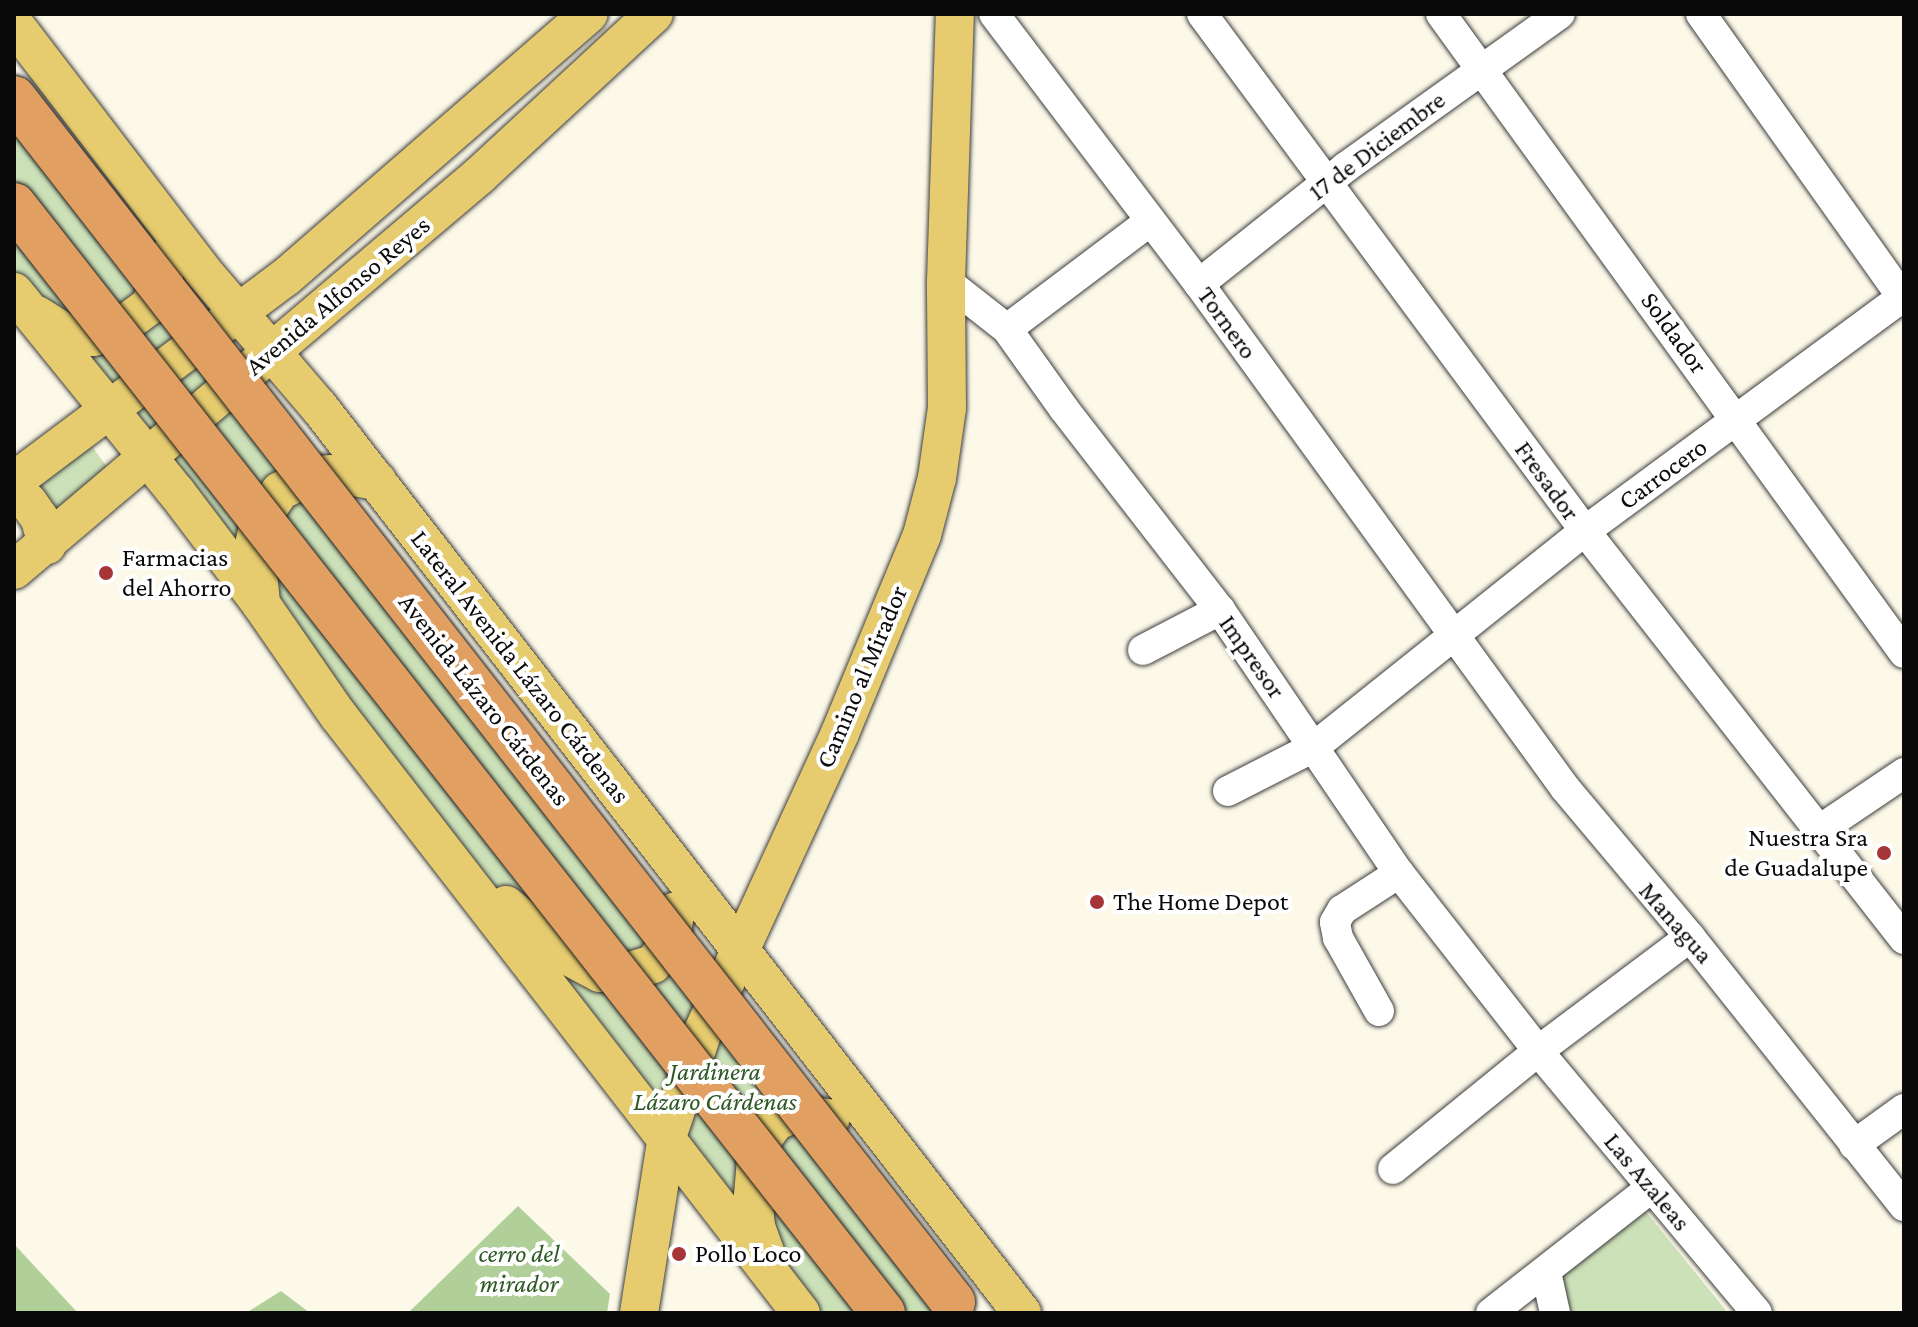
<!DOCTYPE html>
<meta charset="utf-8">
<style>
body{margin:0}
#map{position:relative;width:1918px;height:1327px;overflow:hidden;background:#fcf9e9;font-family:"Crimson Pro",serif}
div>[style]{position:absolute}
.green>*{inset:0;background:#cce1b8;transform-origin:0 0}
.forest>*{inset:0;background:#b1d099}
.roads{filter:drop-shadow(0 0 2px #3d3d3d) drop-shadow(0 0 2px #3d3d3d)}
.minor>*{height:30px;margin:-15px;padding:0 15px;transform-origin:15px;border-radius:15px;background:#fff}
.major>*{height:38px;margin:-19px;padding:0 19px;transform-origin:19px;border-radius:19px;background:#e6cc6f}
.bridges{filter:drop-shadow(0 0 2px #1b1b1b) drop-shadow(0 0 2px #1b1b1b)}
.highway-bridge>*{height:44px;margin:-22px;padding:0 22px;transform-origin:22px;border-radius:22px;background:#e19f62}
.dots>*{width:22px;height:22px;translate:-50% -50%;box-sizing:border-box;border:4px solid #fff;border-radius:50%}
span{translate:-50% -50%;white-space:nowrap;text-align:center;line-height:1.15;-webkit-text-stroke:8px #fff;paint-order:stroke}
.street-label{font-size:26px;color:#0a0a0a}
.poi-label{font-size:26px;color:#0a0a0a}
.left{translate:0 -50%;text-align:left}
.right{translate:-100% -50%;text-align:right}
.park-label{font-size:26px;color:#2d5824;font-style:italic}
.frame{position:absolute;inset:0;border:16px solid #0a0a0a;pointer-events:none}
</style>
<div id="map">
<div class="green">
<i style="clip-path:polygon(14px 77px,970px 1313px,814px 1313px,14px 282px)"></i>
<i style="left:91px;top:445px;width:34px;height:82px;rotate:54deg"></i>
<i style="clip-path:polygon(1643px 1208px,1728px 1313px,1572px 1313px,1558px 1270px)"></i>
</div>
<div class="forest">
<i style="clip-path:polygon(518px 1206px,610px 1294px,607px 1313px,408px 1313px)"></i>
<i style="clip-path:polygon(14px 1244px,78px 1313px,14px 1313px)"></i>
<i style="clip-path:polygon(281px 1291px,310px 1313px,246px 1313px)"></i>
</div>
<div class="roads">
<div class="minor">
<i style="left:994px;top:14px;width:339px;rotate:52.8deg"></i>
<i style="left:1199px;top:284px;width:623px;rotate:54.01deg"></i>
<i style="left:1565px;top:788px;width:194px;rotate:50deg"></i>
<i style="left:1690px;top:937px;width:344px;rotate:51.5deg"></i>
<i style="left:1202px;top:14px;width:643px;rotate:53.47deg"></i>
<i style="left:1585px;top:531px;width:518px;rotate:51.98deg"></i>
<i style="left:1441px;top:14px;width:789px;rotate:54.07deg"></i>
<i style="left:1701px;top:14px;width:351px;rotate:54.6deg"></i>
<i style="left:946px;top:281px;width:78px;rotate:38.2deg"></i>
<i style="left:1007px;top:329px;width:98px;rotate:54.5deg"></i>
<i style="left:1064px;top:409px;width:254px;rotate:52.2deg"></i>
<i style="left:1220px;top:610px;width:318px;rotate:55.8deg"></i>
<i style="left:1399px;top:873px;width:226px;rotate:52deg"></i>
<i style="left:1538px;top:1051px;width:341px;rotate:50.1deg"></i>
<i style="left:1199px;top:284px;width:188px;rotate:-38.5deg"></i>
<i style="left:1346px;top:167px;width:263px;rotate:-35.6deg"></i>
<i style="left:1007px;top:329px;width:178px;rotate:-37deg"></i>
<i style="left:1143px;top:650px;width:87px;rotate:-27.5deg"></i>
<i style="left:1228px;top:791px;width:97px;rotate:-27.1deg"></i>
<i style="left:1314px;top:747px;width:347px;rotate:-38.6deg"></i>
<i style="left:1585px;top:531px;width:396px;rotate:-36.4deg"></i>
<i style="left:1818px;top:831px;width:104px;rotate:-34deg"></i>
<i style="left:1379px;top:1011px;width:84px;rotate:-119.3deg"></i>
<i style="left:1338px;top:938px;width:16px;rotate:-101deg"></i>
<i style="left:1335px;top:922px;width:14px;rotate:-60deg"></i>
<i style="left:1342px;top:910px;width:68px;rotate:-33deg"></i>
<i style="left:1854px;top:1145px;width:62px;rotate:-35.8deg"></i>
<i style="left:1393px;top:1169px;width:187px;rotate:-39.1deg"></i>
<i style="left:1538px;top:1051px;width:190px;rotate:-36.9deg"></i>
<i style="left:1546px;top:1272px;width:42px;rotate:77.6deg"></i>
<i style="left:1491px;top:1313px;width:203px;rotate:-38deg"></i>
</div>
<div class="major">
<i style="left:14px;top:24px;width:308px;rotate:52.6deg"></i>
<i style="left:201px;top:269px;width:182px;rotate:49.5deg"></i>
<i style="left:319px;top:407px;width:1147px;rotate:52.19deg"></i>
<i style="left:14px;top:292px;width:259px;rotate:51deg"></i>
<i style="left:177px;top:493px;width:139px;rotate:52.9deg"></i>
<i style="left:261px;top:604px;width:135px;rotate:55.3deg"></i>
<i style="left:338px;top:715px;width:756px;rotate:52.25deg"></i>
<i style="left:37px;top:315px;width:36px;rotate:32deg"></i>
<i style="left:68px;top:334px;width:25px;rotate:7deg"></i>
<i style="left:93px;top:337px;width:22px;rotate:-13deg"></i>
<i style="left:114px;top:332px;width:44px;rotate:-36.6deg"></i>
<i style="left:149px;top:306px;width:34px;rotate:-64deg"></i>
<i style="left:164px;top:275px;width:17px;rotate:-83deg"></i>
<i style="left:14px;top:481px;width:340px;rotate:-36.9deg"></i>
<i style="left:286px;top:277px;width:401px;rotate:-41deg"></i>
<i style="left:14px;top:492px;width:17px;rotate:36deg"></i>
<i style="left:28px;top:502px;width:21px;rotate:55deg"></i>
<i style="left:40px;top:519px;width:27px;rotate:75deg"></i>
<i style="left:14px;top:570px;width:611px;rotate:-40.29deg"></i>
<i style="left:480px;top:175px;width:237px;rotate:-42.8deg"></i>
<i style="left:261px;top:603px;width:62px;rotate:-95.5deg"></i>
<i style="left:255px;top:541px;width:19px;rotate:-78deg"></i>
<i style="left:259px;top:522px;width:37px;rotate:-56deg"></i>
<i style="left:280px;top:491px;width:37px;rotate:-26deg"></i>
<i style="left:313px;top:475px;width:21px;rotate:-3deg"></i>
<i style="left:334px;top:474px;width:44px;rotate:9.2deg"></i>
<i style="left:506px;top:905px;width:80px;rotate:39.4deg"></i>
<i style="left:568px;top:956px;width:36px;rotate:28deg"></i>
<i style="left:600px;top:973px;width:24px"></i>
<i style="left:624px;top:973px;width:30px;rotate:-17deg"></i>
<i style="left:653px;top:964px;width:29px;rotate:-52deg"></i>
<i style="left:671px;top:941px;width:30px;rotate:-82deg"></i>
<i style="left:767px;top:1257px;width:32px;rotate:-110deg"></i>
<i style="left:756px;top:1227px;width:32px;rotate:-95deg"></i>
<i style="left:753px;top:1195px;width:48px;rotate:-85.2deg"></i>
<i style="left:757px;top:1147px;width:31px;rotate:-54deg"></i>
<i style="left:775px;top:1122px;width:22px;rotate:-24deg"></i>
<i style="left:795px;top:1113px;width:36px;rotate:9deg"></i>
<i style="left:639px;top:1313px;width:178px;rotate:-81deg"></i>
<i style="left:667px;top:1137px;width:112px;rotate:-71.2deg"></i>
<i style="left:703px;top:1031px;width:328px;rotate:-65.3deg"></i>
<i style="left:840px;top:733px;width:214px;rotate:-67.5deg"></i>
<i style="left:922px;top:535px;width:59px;rotate:-75.3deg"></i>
<i style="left:937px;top:478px;width:71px;rotate:-81.9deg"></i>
<i style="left:947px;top:408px;width:127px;rotate:-90.5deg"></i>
<i style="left:946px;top:281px;width:267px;rotate:-88.1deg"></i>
</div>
</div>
<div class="bridges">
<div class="highway-bridge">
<i style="left:14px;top:98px;width:1527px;rotate:52.05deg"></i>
<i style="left:14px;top:205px;width:1408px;rotate:51.89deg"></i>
</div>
</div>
<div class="dots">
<i style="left:106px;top:573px;background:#a63538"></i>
<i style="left:1884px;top:853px;background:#a63538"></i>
<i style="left:1097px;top:902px;background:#a63538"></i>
<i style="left:679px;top:1254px;background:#a63538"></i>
</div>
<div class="street-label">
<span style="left:1377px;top:146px;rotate:-37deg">17 de Diciembre</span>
<span style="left:338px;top:296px;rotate:-40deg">Avenida Alfonso Reyes</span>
<span style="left:1227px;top:323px;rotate:54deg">Tornero</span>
<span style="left:1674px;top:333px;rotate:54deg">Soldador</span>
<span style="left:1663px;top:474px;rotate:-36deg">Carrocero</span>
<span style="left:1547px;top:481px;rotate:54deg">Fresador</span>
<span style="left:1252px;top:657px;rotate:55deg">Impresor</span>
<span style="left:520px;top:667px;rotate:52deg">Lateral Avenida Lázaro Cárdenas</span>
<span style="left:862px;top:677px;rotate:-67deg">Camino al Mirador</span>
<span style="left:484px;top:700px;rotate:52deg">Avenida Lázaro Cárdenas</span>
<span style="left:1676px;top:923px;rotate:49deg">Managua</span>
<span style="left:1647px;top:1182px;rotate:50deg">Las Azaleas</span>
</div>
<div class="poi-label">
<span class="left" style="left:122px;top:573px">Farmacias<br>del Ahorro</span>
<span class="right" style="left:1868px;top:853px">Nuestra Sra<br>de Guadalupe</span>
<span class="left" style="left:1113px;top:902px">The Home Depot</span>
<span class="left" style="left:695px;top:1254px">Pollo Loco</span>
</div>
<div class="park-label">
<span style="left:715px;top:1087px">Jardinera<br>Lázaro Cárdenas</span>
<span style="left:519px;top:1269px">cerro del<br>mirador</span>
</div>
<div class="frame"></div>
</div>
